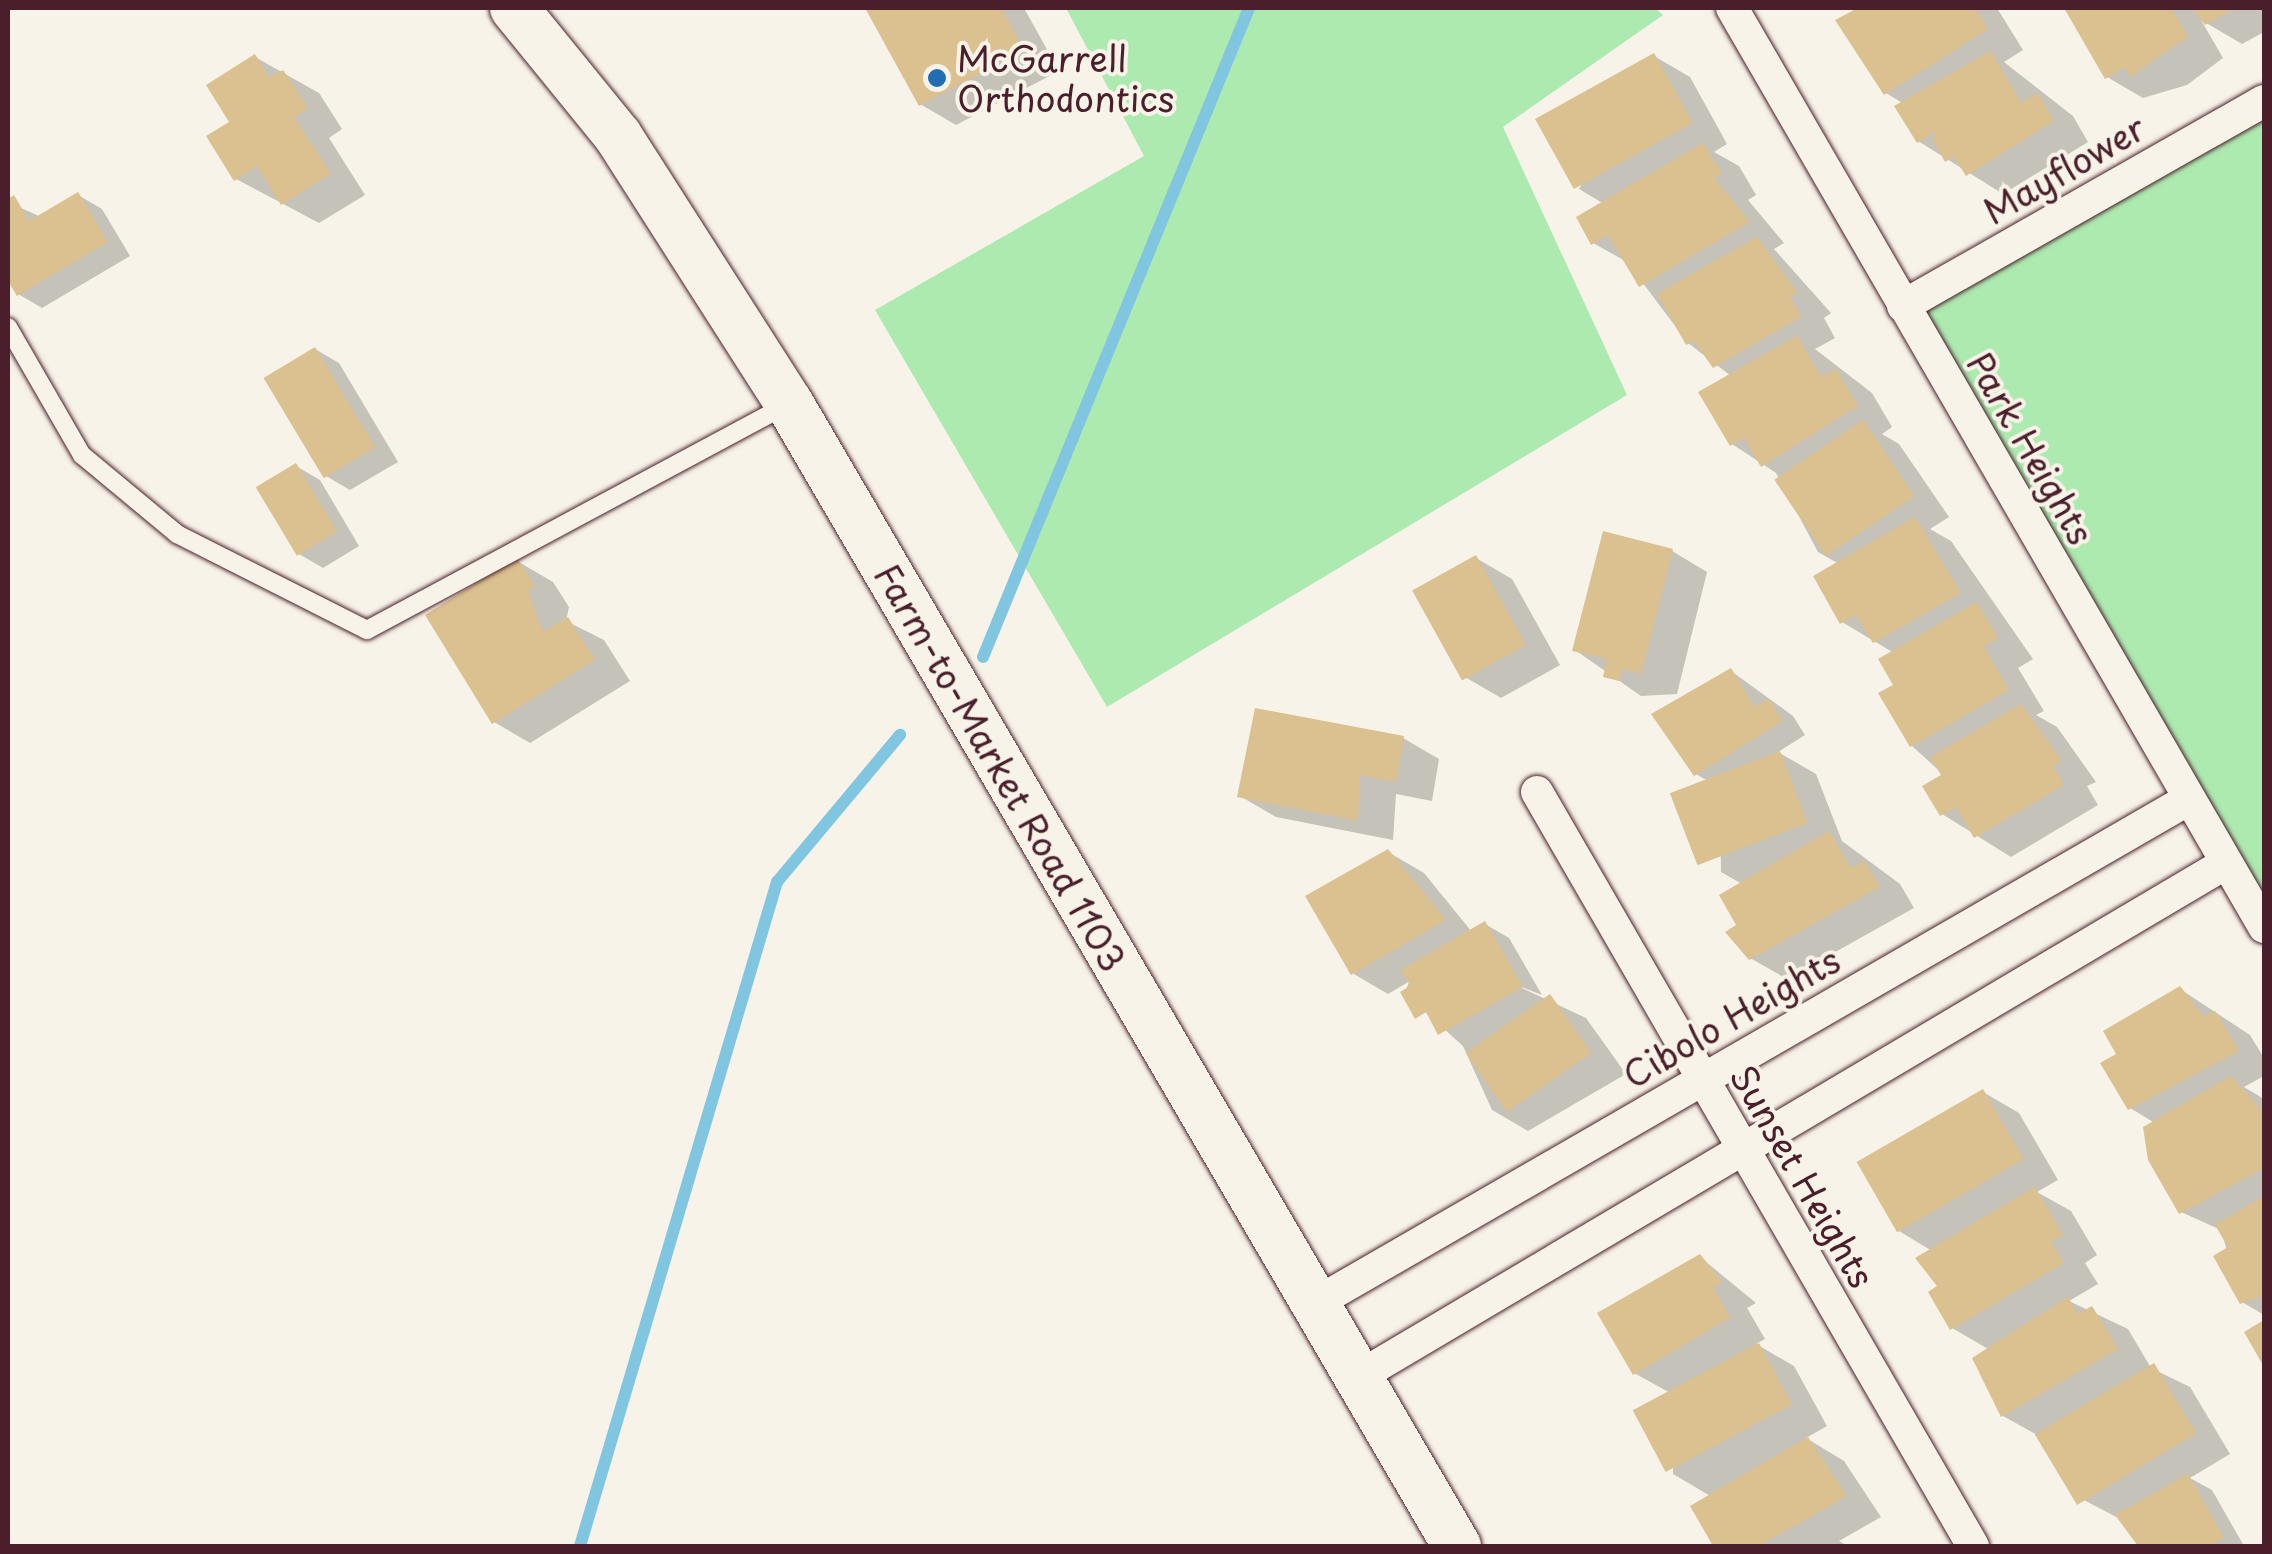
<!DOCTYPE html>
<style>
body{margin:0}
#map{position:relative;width:2272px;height:1554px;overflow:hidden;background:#f7f3e8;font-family:"Playpen Sans",sans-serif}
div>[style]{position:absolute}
.green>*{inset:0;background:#adeab0}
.shadow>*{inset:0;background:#0003}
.stream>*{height:12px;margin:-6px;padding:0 6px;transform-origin:6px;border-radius:6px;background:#80c6e1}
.building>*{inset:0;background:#dbc090;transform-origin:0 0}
.roads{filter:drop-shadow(0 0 2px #4a1f2b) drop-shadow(0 0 2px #4a1f2b)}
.service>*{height:18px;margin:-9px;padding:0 9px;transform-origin:9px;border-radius:9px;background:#f7f3e8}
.minor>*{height:32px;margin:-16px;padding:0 16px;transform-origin:16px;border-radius:16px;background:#f7f3e8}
.secondary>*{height:48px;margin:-24px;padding:0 24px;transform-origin:24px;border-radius:24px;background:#f7f3e8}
.dots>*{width:28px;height:28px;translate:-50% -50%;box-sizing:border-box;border:5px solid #f7f3e8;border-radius:50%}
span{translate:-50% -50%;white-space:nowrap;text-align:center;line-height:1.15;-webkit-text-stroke:8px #f7f3e8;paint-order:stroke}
.poi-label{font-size:35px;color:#4a1f2b}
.left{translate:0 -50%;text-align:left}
.street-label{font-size:35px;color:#4a1f2b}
.frame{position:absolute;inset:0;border:10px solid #4a1f2b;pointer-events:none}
</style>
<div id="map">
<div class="green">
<i style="clip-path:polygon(1066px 8px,1655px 8px,1663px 15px,1503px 127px,1627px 395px,1107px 707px,875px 310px,1144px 156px)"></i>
<i style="clip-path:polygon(2264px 101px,2264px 922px,1903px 306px)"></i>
</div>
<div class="shadow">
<i style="clip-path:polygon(868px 8px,1024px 8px,1059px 71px,956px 125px,920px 104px)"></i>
<i style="clip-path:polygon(1852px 8px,1997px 8px,2023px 50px,2004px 62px,2073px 116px,2088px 142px,2003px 194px,1918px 141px,1904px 104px,1886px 93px)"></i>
<i style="clip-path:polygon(2066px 8px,2264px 8px,2264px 32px,2242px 44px,2201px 20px,2223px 58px,2187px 85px,2143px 98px,2107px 77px)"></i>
<i style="clip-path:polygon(1654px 56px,1690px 77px,1727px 144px,1714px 152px,1739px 166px,1756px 195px,1748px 200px,1784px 243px,1774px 249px,1831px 313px,1824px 318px,1835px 338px,1815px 349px,1872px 393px,1892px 427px,1882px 434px,1899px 444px,1949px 517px,1930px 529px,1951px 541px,2033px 659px,2018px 668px,2044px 711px,2036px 715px,2057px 727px,2096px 782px,2087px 786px,2098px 805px,2011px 857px,1942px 814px,1945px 776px,1912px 746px,1894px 653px,1842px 622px,1839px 564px,1818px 552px,1776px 473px,1732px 444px,1731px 376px,1688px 343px,1627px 262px,1593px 243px,1604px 204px,1579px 189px)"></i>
<i style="clip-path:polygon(255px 57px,319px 93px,342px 129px,329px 138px,365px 195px,319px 223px,236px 179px,233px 122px)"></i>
<i style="clip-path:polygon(78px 195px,102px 209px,130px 256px,42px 308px,18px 294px,8px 271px,8px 202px,41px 217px)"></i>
<i style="clip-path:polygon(315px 349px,339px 363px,398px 462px,350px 490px,326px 476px)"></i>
<i style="clip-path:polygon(296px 466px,320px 480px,359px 546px,323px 568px,299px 554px)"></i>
<i style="clip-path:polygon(1672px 551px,1707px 572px,1677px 694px,1641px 696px,1575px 650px)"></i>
<i style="clip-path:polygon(1476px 558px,1512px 579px,1560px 665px,1501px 698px,1465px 677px)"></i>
<i style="clip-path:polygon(517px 561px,553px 582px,569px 607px,566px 621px,604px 640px,630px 681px,530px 743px,494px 722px)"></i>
<i style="clip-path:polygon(1731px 671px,1793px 716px,1805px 735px,1778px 752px,1816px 774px,1842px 841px,1900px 884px,1914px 908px,1787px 979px,1750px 958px,1742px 884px,1721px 872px,1720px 788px,1696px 774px)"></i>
<i style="clip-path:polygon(1403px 738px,1439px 759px,1432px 801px,1396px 794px,1393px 840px,1276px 817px,1240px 796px)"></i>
<i style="clip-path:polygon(1388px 852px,1424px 873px,1472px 932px,1485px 924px,1509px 938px,1542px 995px,1511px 983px,1586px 1018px,1626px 1074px,1528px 1131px,1492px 1110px,1463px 1046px,1404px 993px,1410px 981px,1388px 994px,1352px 973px)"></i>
<i style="clip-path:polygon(2180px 989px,2250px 1035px,2264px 1058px,2264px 1076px,2244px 1087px,2264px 1099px,2264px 1315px,2242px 1302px,2221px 1230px,2181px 1212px,2155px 1123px,2130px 1108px,2120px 1055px)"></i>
<i style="clip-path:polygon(1983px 1092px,2019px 1113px,2058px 1180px,2037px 1192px,2071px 1211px,2097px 1255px,2085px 1263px,2098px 1284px,2069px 1301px,2128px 1329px,2151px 1368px,2190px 1387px,2230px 1454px,2190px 1478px,2212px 1490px,2244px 1546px,2139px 1546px,2120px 1519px,2082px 1499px,2041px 1437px,2003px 1416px,1990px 1350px,1952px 1328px,1932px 1251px,1899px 1231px)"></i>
<i style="clip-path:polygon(1700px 1257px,1756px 1303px,1747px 1308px,1765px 1339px,1756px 1344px,1794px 1366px,1827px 1426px,1806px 1438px,1844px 1461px,1881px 1517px,1839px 1541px,1848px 1546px,1716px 1546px,1694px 1507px,1712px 1497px,1673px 1474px,1674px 1395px,1634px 1373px)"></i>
</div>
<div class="stream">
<i style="left:983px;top:657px;width:701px;rotate:-67.71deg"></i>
<i style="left:580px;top:1546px;width:693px;rotate:-73.48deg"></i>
<i style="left:777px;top:882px;width:192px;rotate:-50.1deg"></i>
</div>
<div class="building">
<i style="clip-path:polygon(865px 8px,1001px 8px,1024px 50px,919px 106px)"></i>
<i style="clip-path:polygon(1858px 8px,1975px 8px,1988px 29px,1884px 95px,1835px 20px)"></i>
<i style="clip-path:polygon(2064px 8px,2171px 8px,2188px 37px,2130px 77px,2125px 67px,2105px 79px)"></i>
<i style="clip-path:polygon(2192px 8px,2235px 8px,2205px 25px)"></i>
<i style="clip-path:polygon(1991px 51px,2021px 103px,2038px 93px,2054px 121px,1966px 176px,1954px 157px,1945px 162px,1933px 140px,1937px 131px,1917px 143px,1894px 106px)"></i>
<i style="left:1654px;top:53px;width:80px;height:136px;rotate:61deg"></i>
<i style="clip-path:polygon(255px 54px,269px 78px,283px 70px,308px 108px,294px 117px,331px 174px,281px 205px,257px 166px,234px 181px,206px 136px,229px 122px,206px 85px)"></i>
<i style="clip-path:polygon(1703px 143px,1722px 174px,1714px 178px,1750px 222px,1639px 287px,1608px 235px,1591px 245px,1576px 217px)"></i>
<i style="clip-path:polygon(78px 192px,108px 242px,17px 296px,8px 281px,8px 199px,14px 195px,29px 221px)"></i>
<i style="clip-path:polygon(1757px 237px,1797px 292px,1790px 297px,1801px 317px,1713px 368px,1694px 341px,1686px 345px,1657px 294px)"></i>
<i style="clip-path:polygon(1797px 336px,1821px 377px,1836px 369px,1858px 406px,1761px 467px,1744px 438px,1730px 446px,1698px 392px)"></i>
<i style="left:315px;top:347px;width:117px;height:60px;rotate:59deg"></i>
<i style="left:1863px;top:420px;width:92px;height:107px;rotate:56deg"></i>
<i style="left:296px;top:463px;width:80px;height:47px;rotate:59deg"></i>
<i style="clip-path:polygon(1915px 517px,1961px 593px,1873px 643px,1856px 615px,1840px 624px,1813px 576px)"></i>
<i style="clip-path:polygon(1603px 531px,1673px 549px,1641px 674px,1622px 669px,1619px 681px,1603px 677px,1607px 659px,1572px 651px)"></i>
<i style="left:1476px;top:555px;width:103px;height:73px;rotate:61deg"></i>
<i style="clip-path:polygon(517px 558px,535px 586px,528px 591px,543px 632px,568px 617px,595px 660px,492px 724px,425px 615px)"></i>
<i style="clip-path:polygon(1977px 602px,1998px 638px,1984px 647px,2009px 690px,1910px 747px,1878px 693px,1893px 685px,1878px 659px)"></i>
<i style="clip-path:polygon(1731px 668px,1754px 707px,1769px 699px,1783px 721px,1694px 776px,1651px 714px)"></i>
<i style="clip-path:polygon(2021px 704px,2062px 761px,2053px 766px,2064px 785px,1974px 838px,1956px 807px,1940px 816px,1922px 786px,1941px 775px,1930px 757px)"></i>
<i style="clip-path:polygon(1255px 708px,1404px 736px,1396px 782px,1360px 775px,1358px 821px,1237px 797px)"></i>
<i style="left:1780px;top:751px;width:77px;height:118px;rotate:69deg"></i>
<i style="clip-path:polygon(1829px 831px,1851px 868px,1864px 861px,1880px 887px,1749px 960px,1725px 932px,1736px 925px,1719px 895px)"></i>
<i style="clip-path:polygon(1388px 849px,1446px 920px,1351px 975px,1305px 896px)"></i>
<i style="clip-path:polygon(1485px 921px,1523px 987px,1438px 1035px,1426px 1012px,1415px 1019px,1400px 992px,1410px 986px,1401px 970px)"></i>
<i style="clip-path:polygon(2180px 986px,2204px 1017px,2215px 1011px,2239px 1051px,2128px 1110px,2100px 1063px,2116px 1054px,2103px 1031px)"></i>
<i style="left:1550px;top:994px;width:72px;height:103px;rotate:55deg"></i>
<i style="clip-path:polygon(2231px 1076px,2263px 1112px,2264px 1168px,2179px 1214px,2148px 1160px,2143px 1127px)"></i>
<i style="left:1983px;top:1089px;width:81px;height:146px;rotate:60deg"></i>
<i style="clip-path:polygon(2035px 1187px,2063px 1235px,2051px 1242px,2064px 1263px,1950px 1330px,1928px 1292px,1937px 1286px,1915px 1258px)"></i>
<i style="clip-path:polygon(2264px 1196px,2264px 1295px,2240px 1304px,2213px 1256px,2228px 1247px,2215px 1225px)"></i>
<i style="clip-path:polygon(1700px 1254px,1722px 1282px,1713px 1287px,1730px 1318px,1633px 1375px,1597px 1313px)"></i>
<i style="clip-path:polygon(2068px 1297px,2078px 1314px,2092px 1306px,2118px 1349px,2001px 1417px,1972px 1358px)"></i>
<i style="clip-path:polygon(2264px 1320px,2264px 1367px,2244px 1332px)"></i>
<i style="left:1759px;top:1343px;width:70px;height:143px;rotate:62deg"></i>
<i style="left:2154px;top:1363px;width:82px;height:139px;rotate:59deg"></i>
<i style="clip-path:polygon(1808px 1437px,1847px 1496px,1759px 1546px,1713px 1546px,1690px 1506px)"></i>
<i style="clip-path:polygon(2188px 1474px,2224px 1538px,2209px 1546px,2138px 1546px,2115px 1515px)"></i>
</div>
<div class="roads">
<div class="service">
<i style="left:8px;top:327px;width:148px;rotate:60deg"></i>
<i style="left:82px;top:455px;width:124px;rotate:39.7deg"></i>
<i style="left:177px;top:534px;width:213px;rotate:26.8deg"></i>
<i style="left:367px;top:630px;width:479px;rotate:-28.2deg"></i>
</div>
<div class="minor">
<i style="left:1732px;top:8px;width:1062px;rotate:59.93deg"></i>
<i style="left:1903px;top:306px;width:415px;rotate:-29.6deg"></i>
<i style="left:1537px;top:792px;width:871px;rotate:59.96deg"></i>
<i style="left:1314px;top:1304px;width:1010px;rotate:-29.99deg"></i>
<i style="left:1358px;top:1377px;width:1009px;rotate:-30.63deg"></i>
</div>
<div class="secondary">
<i style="left:514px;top:8px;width:165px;rotate:50.9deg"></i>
<i style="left:618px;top:136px;width:317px;rotate:57.4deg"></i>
<i style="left:789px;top:403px;width:1324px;rotate:59.7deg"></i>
</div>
</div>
<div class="dots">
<i style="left:937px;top:78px;background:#1f6fb2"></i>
</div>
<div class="poi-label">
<span class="left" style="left:957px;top:78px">McGarrell<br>Orthodontics</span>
</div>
<div class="street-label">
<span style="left:2064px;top:169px;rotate:-30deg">Mayflower</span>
<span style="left:2031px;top:448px;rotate:60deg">Park Heights</span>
<span style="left:1001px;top:767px;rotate:60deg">Farm-to-Market Road 1103</span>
<span style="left:1731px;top:1017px;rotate:-30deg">Cibolo Heights</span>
<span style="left:1803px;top:1176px;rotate:60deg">Sunset Heights</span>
</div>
<div class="frame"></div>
</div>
